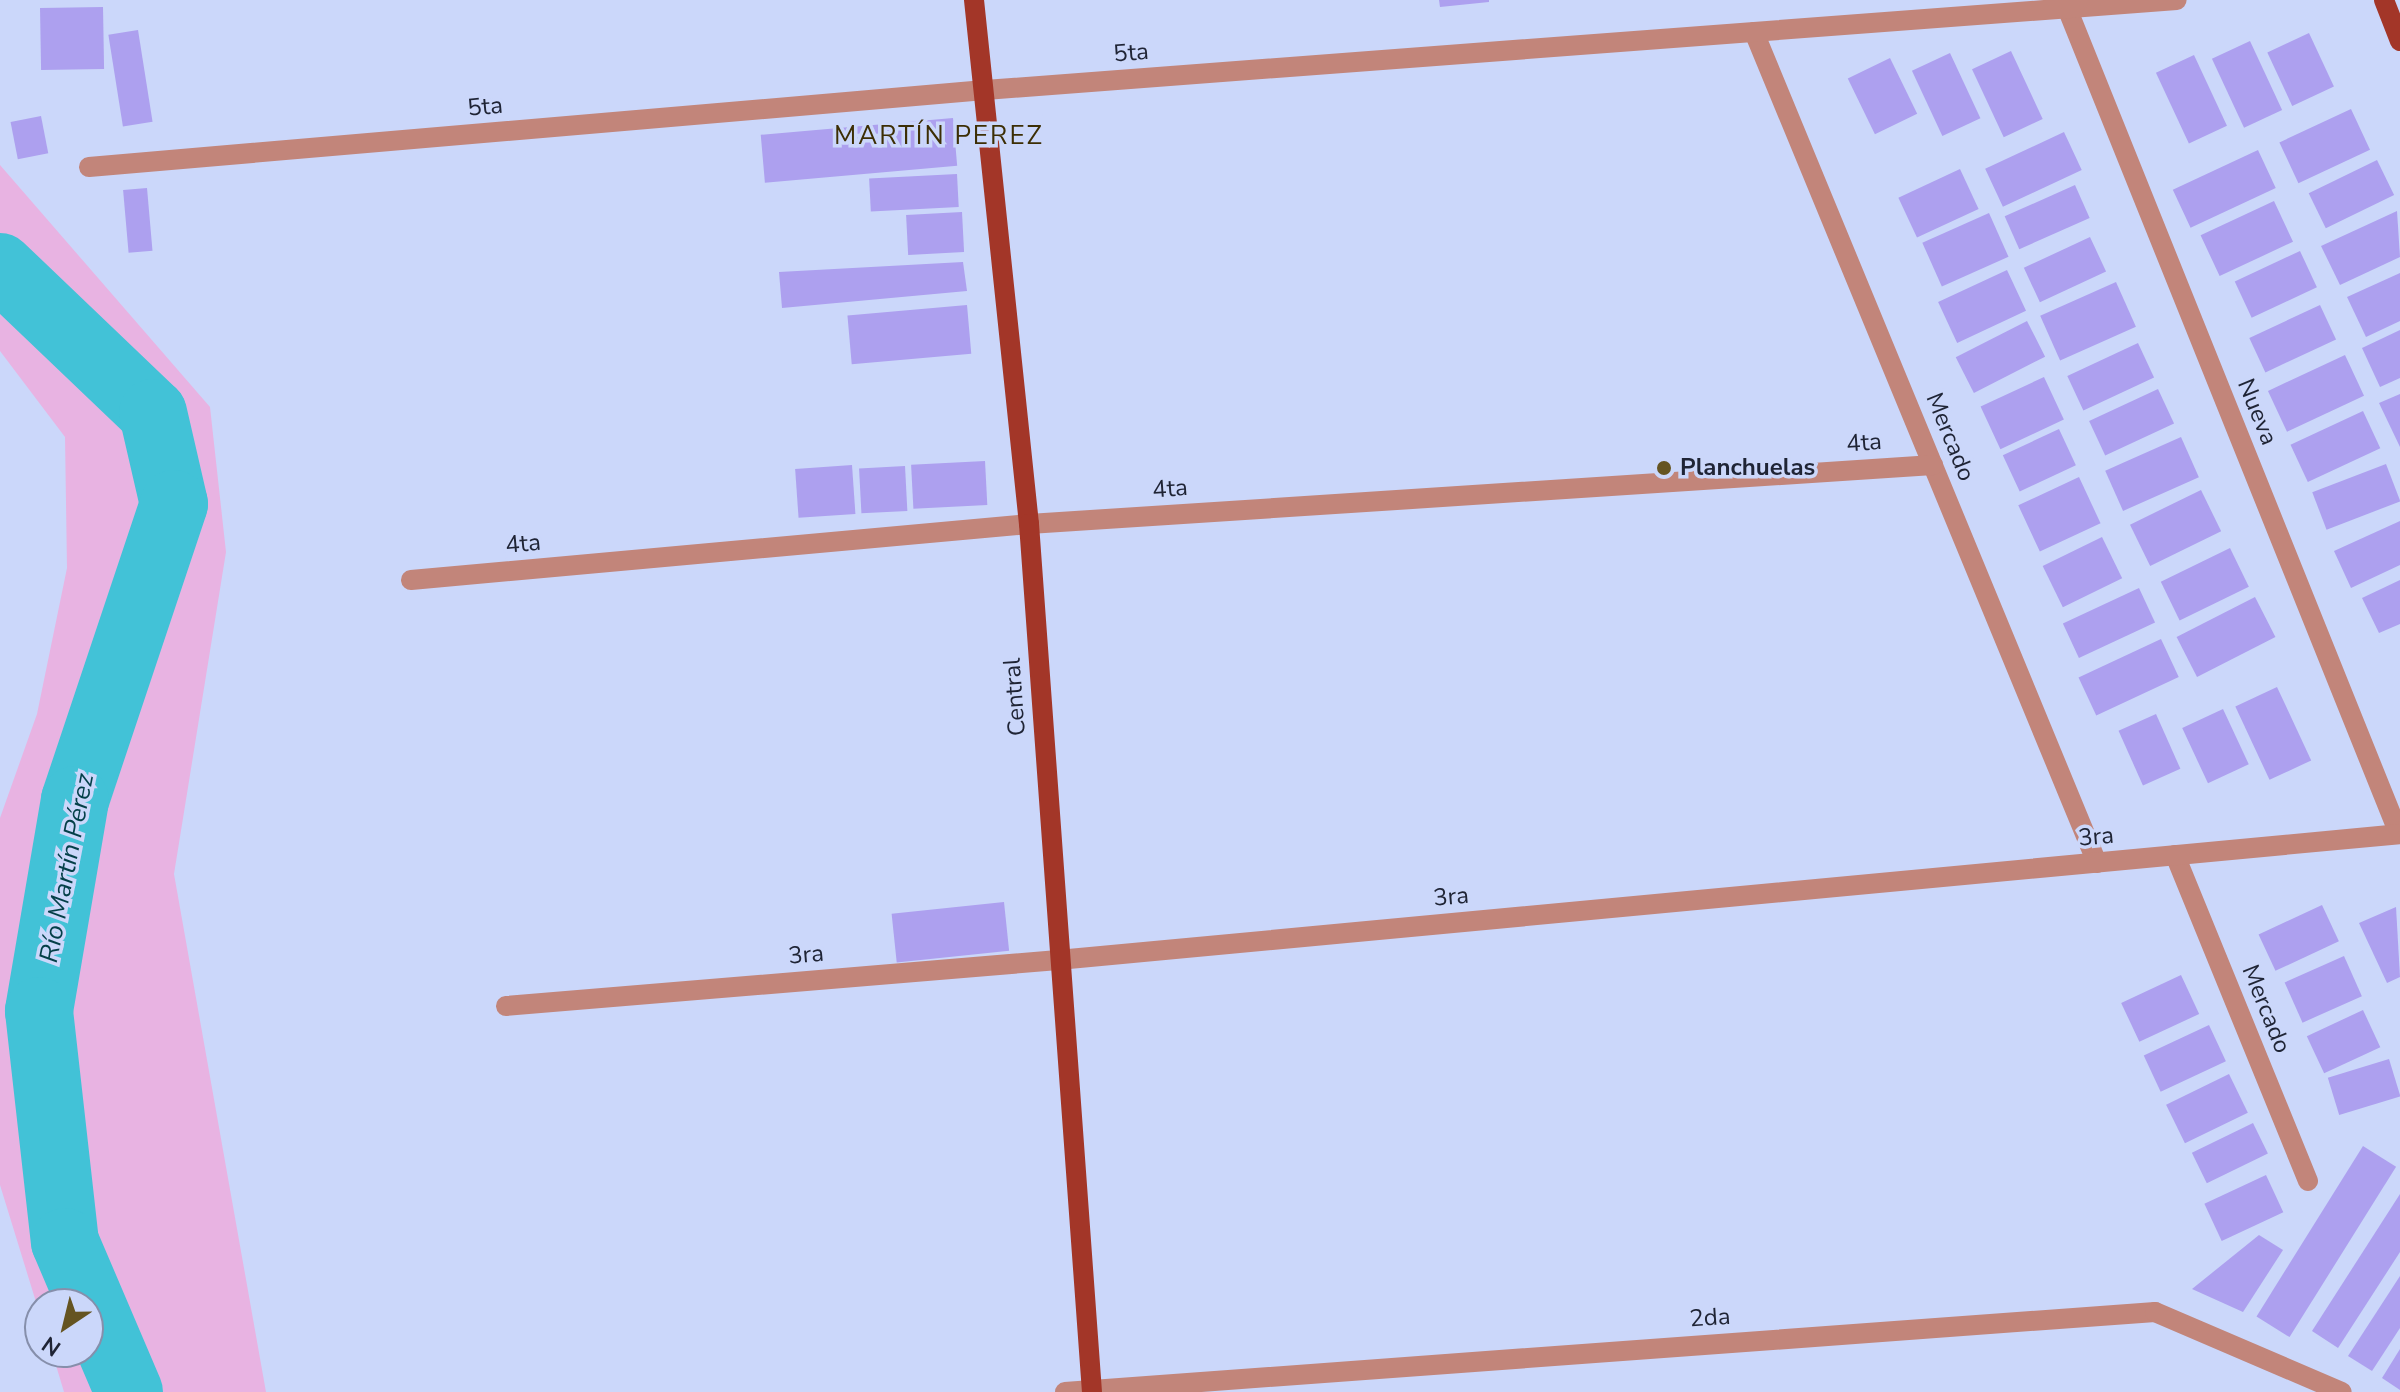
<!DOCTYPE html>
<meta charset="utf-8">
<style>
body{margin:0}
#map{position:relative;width:2400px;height:1392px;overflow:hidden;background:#cbd7fa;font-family:"Nunito Sans",sans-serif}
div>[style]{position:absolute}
.green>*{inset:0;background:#e8b3e2}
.river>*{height:68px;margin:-34px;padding:0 34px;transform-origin:34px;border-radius:34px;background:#42c2d7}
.building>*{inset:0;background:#ada0ef;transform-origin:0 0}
.minor>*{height:20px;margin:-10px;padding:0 10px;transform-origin:10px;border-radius:10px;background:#c2857a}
.major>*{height:20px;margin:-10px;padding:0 10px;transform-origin:10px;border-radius:10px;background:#a33628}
.dots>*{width:22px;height:22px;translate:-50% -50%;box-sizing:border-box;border:4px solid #cbd7fa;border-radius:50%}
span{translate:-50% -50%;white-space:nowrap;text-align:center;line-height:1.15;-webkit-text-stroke:7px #cbd7fa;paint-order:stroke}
.street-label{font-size:24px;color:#1f2435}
.poi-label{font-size:24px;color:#1f2435;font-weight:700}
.left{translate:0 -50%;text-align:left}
.neighbourhood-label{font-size:26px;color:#3c2e04;letter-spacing:2px}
.water-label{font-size:26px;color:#033f48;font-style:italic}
.north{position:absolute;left:24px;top:1288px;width:80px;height:80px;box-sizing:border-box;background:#cbd7fa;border:2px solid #868fab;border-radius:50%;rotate:215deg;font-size:22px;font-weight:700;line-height:32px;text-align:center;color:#1f2435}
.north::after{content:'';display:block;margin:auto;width:28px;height:36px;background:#655421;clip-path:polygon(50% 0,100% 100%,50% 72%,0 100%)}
</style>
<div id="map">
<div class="green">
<i style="clip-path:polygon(0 165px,210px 407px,226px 552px,174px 874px,266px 1392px,64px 1392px,52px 1352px,88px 1352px,88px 1304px,40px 1304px,40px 1315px,0 1185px,0 818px,37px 714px,67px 568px,65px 437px,0 351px)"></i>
</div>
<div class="river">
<i style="left:0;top:267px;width:211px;rotate:43.7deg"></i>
<i style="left:153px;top:413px;width:93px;rotate:77deg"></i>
<i style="left:174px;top:504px;width:312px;rotate:108.5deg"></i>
<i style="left:75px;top:800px;width:214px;rotate:99.7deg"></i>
<i style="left:39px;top:1011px;width:232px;rotate:83.6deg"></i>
<i style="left:65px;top:1242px;width:163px;rotate:66.9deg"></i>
</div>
<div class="building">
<i style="clip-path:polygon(1439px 0,1489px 0,1489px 2px,1440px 7px)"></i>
<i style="left:103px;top:7px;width:62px;height:63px;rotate:89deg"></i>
<i style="left:138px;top:30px;width:93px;height:30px;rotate:81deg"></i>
<i style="left:2309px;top:33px;width:59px;height:46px;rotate:65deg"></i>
<i style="left:2250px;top:41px;width:76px;height:42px;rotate:65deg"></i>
<i style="left:2011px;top:51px;width:75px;height:43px;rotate:65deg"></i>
<i style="left:1950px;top:53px;width:72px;height:42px;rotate:65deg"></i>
<i style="left:2194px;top:55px;width:78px;height:42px;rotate:65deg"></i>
<i style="left:1890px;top:58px;width:62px;height:47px;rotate:64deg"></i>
<i style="left:2351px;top:109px;width:45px;height:79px;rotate:65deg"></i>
<i style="left:41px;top:116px;width:38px;height:31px;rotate:79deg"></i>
<i style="left:953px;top:118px;width:48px;height:193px;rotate:85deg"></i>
<i style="left:2064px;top:132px;width:42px;height:87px;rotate:65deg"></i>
<i style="left:2258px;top:150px;width:42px;height:94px;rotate:65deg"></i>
<i style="left:2377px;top:160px;width:39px;height:76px;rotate:64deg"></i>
<i style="left:1960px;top:169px;width:44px;height:68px;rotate:65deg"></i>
<i style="left:957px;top:174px;width:33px;height:88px;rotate:87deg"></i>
<i style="left:2075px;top:185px;width:36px;height:77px;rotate:66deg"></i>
<i style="left:147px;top:188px;width:63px;height:24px;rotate:85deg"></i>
<i style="left:2274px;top:201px;width:45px;height:81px;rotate:65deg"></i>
<i style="clip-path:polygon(2397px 211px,2400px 257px,2340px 285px,2321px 246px)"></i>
<i style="left:962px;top:212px;width:40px;height:56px;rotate:87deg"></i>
<i style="left:1989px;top:213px;width:48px;height:73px;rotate:66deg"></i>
<i style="left:2090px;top:237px;width:38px;height:73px;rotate:65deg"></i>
<i style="left:2300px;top:251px;width:40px;height:72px;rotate:65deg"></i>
<i style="clip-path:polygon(963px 262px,967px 291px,782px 308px,779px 272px)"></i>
<i style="left:2007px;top:270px;width:45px;height:76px;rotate:65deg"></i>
<i style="clip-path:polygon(2400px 273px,2400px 321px,2366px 337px,2347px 297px)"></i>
<i style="left:2116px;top:282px;width:49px;height:83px;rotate:66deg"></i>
<i style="left:967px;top:305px;width:49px;height:120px;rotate:85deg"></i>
<i style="left:2320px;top:305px;width:38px;height:78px;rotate:65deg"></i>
<i style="left:2027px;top:321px;width:40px;height:80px;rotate:63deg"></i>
<i style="clip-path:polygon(2400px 330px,2400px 378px,2380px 387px,2362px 348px)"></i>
<i style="left:2138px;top:343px;width:38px;height:78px;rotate:65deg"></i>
<i style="left:2345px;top:355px;width:45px;height:85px;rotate:65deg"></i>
<i style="left:2044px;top:377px;width:47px;height:70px;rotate:65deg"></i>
<i style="left:2158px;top:389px;width:38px;height:76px;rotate:65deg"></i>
<i style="clip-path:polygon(2400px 394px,2400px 447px,2379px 403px)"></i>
<i style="left:2363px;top:411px;width:41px;height:80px;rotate:65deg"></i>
<i style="left:2059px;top:429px;width:40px;height:62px;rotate:65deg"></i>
<i style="left:2181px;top:437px;width:44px;height:83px;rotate:66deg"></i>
<i style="left:985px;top:461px;width:44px;height:74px;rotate:87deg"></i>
<i style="left:2386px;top:464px;width:40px;height:79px;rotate:69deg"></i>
<i style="left:852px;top:465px;width:49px;height:57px;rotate:86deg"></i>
<i style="left:905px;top:466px;width:45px;height:46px;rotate:87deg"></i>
<i style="left:2079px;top:477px;width:51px;height:67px;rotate:65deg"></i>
<i style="left:2201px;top:490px;width:46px;height:79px;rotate:64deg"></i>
<i style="clip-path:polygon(2400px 521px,2400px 565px,2351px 588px,2334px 551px)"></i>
<i style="left:2102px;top:537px;width:46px;height:66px;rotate:64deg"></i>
<i style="left:2230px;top:548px;width:43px;height:77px;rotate:64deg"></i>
<i style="clip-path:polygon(2400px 580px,2400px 624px,2379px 633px,2362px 598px)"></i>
<i style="left:2139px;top:588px;width:38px;height:84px;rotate:65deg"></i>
<i style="left:2255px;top:597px;width:45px;height:88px;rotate:63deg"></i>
<i style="left:2161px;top:639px;width:42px;height:91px;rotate:65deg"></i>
<i style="left:2277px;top:687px;width:81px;height:46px;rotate:65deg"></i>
<i style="left:2223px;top:709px;width:61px;height:45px;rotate:65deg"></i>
<i style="left:2156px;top:714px;width:60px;height:41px;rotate:66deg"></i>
<i style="left:1004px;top:902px;width:49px;height:113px;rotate:84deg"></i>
<i style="left:2322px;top:905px;width:40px;height:70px;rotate:65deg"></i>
<i style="clip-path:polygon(2396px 907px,2400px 977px,2387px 983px,2359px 923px)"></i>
<i style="left:2344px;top:956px;width:44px;height:65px;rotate:66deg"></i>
<i style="left:2181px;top:975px;width:43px;height:66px;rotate:65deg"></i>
<i style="left:2363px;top:1010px;width:41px;height:62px;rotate:65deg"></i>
<i style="left:2209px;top:1025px;width:40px;height:72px;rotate:65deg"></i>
<i style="left:2389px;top:1059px;width:39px;height:64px;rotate:73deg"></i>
<i style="left:2229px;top:1074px;width:43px;height:70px;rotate:64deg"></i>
<i style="left:2253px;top:1123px;width:34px;height:68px;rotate:64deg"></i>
<i style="left:2363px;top:1146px;width:39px;height:201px;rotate:32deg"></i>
<i style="left:2266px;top:1175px;width:41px;height:68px;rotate:65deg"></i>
<i style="clip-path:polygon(2400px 1194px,2400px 1252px,2338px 1348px,2312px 1331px)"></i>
<i style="clip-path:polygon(2259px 1235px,2283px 1250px,2243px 1312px,2192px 1289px)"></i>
<i style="clip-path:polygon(2400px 1276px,2400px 1328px,2372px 1371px,2348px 1356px)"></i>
<i style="clip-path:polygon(2400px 1349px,2400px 1390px,2382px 1378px)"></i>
</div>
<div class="minor">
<i style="left:2067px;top:8px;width:890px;rotate:68.1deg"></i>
<i style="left:1754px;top:32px;width:899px;rotate:67.57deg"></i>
<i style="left:89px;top:167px;width:899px;rotate:-4.91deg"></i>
<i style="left:985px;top:90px;width:1195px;rotate:-4.32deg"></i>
<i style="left:411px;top:580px;width:621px;rotate:-5.18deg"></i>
<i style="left:1029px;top:524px;width:906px;rotate:-3.73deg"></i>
<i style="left:2175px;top:855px;width:352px;rotate:67.8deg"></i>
<i style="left:506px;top:1006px;width:554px;rotate:-4.76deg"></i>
<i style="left:1058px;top:960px;width:1348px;rotate:-5.36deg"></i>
<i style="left:1065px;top:1392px;width:1093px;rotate:-4.2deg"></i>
<i style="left:2155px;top:1312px;width:203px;rotate:23.2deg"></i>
</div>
<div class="major">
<i style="left:974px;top:0;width:527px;rotate:84.01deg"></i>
<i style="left:1029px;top:524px;width:870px;rotate:85.85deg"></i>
<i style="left:2384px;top:0;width:44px;rotate:68.7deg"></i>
</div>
<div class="dots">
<i style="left:1664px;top:468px;background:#655421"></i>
</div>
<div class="street-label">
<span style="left:1131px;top:53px;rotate:-4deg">5ta</span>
<span style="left:485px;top:107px;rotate:-5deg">5ta</span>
<span style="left:2257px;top:412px;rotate:68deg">Nueva</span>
<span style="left:1950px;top:437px;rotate:68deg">Mercado</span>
<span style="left:1864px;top:443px;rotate:-4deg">4ta</span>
<span style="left:1170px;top:489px;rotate:-4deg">4ta</span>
<span style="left:523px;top:544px;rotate:-5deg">4ta</span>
<span style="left:1015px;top:697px;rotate:-94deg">Central</span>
<span style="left:2096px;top:837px;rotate:-5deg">3ra</span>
<span style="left:1451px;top:897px;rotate:-5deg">3ra</span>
<span style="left:806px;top:955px;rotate:-5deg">3ra</span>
<span style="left:2266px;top:1009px;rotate:68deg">Mercado</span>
<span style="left:1710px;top:1318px;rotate:-4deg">2da</span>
</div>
<div class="poi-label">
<span class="left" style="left:1680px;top:468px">Planchuelas</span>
</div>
<div class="neighbourhood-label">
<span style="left:939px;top:136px">MARTÍN PEREZ</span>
</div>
<div class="water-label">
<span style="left:67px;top:868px;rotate:-79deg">Río Martín Pérez</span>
</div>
<div class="north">N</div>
</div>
